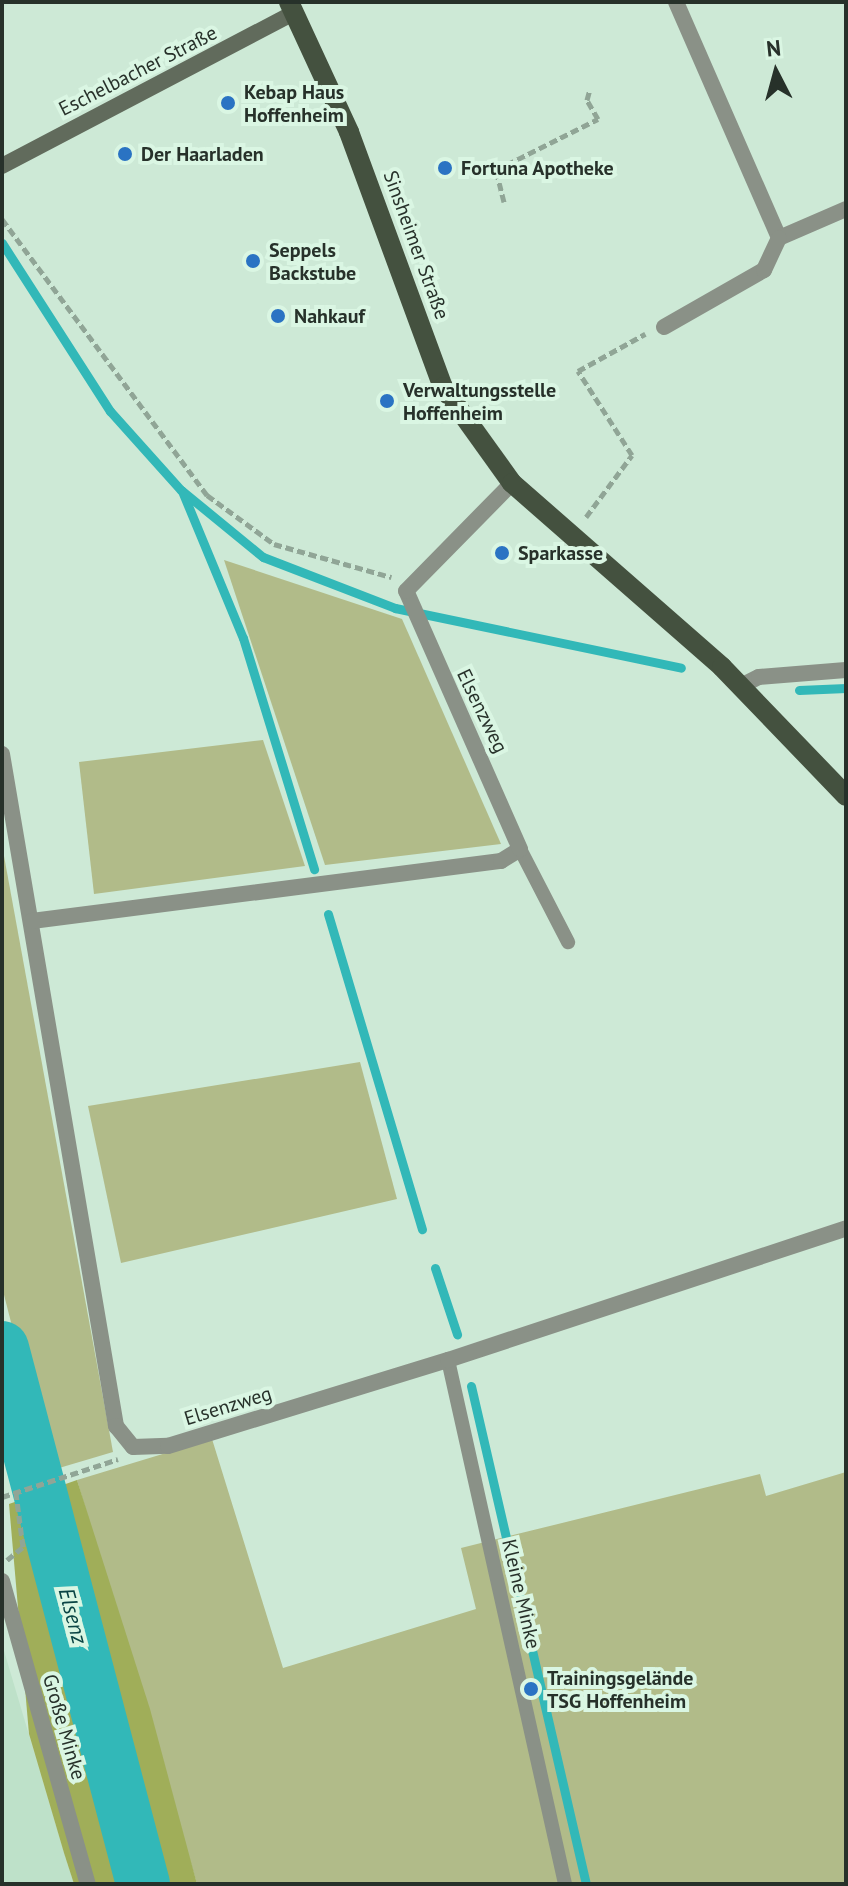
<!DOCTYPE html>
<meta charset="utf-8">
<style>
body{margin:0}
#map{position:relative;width:848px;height:1886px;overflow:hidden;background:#cde9d6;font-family:"PT Sans",sans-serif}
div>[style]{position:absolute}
.built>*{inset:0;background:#bee1c9}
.green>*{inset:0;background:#b1bb89}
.forest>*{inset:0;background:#a0ae59}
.stream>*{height:9px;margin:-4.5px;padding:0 4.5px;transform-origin:4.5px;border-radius:4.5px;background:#32b8b8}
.river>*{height:54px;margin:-27px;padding:0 27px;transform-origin:27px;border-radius:27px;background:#32b8b8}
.path>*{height:5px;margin-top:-2.5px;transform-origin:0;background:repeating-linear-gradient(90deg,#90a596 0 8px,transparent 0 12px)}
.lane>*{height:14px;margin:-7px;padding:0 7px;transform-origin:7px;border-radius:7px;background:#8a9187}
.street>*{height:16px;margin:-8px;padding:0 8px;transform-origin:8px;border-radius:8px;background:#8a9187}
.secondary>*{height:16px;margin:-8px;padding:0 8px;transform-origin:8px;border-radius:8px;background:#616b5c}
.primary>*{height:20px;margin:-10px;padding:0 10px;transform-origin:10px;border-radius:10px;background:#44513f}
.dots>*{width:22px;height:22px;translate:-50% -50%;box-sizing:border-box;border:4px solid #daf6e3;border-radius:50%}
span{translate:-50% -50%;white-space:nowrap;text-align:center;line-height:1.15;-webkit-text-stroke:8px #daf6e3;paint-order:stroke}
.street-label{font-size:20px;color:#27312a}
.poi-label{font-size:20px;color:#27312a;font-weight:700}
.left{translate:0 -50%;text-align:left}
.water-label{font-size:22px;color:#094444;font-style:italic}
.frame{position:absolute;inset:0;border:4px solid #27312a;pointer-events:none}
.north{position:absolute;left:736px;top:32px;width:80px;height:80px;-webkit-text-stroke:6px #daf6e3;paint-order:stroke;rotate:354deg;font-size:22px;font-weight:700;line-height:32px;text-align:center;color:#27312a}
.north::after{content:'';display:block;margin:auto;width:28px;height:36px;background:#27312a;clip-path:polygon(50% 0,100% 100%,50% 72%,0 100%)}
</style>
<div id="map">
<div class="built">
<i style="clip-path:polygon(2px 1644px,64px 1853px,74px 1884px,2px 1884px)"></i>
</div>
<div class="green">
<i style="clip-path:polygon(224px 560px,402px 619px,501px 844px,325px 865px)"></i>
<i style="clip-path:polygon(263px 740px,305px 866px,94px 894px,79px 762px)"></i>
<i style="clip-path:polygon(2px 845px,113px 1452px,49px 1471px,2px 1287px)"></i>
<i style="clip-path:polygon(360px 1062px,397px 1199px,121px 1263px,88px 1106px)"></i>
<i style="clip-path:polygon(212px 1439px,283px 1668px,476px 1609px,461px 1548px,760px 1474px,766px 1496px,846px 1472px,846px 1884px,197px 1884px,77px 1480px)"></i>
</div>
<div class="forest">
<i style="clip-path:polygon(77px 1480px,150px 1709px,197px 1884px,74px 1884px,64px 1853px,29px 1734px,9px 1504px)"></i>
</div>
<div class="stream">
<i style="left:2px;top:243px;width:200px;rotate:57.3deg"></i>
<i style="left:110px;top:411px;width:106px;rotate:48.1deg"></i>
<i style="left:181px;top:490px;width:106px;rotate:39.3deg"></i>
<i style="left:263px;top:557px;width:142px;rotate:21.1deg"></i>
<i style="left:395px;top:608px;width:292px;rotate:11.8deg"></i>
<i style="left:182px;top:491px;width:159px;rotate:67.5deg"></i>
<i style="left:243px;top:638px;width:242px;rotate:72.9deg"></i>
<i style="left:799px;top:690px;width:47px;rotate:-2.4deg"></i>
<i style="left:328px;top:914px;width:329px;rotate:73.4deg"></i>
<i style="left:435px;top:1268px;width:70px;rotate:71.6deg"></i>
<i style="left:471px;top:1386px;width:511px;rotate:77deg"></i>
</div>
<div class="river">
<i style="left:2px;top:1348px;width:554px;rotate:75.26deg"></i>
</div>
<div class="path">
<i style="left:504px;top:202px;width:33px;rotate:-104deg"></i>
<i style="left:496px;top:170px;width:114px;rotate:-26.6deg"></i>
<i style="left:598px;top:119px;width:22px;rotate:-120deg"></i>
<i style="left:587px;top:100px;width:11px;rotate:-75deg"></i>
<i style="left:2px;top:219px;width:344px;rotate:53.4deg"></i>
<i style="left:207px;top:495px;width:83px;rotate:36.2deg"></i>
<i style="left:274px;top:544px;width:122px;rotate:15.8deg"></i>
<i style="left:586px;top:517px;width:77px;rotate:-53.4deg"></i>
<i style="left:632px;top:455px;width:100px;rotate:-122.7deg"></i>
<i style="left:578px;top:371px;width:77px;rotate:-28.9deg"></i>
<i style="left:2px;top:1497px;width:122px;rotate:-18.1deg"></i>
<i style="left:7px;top:1560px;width:21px;rotate:-39deg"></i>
<i style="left:23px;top:1547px;width:54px;rotate:-97.4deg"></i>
</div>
<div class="lane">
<i style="left:520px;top:849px;width:105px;rotate:62.7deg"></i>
<i style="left:448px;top:1360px;width:537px;rotate:77.41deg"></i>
</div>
<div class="street">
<i style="left:676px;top:2px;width:257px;rotate:66.4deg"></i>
<i style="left:779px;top:238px;width:73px;rotate:-23.4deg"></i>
<i style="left:664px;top:327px;width:115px;rotate:-29.7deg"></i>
<i style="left:764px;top:270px;width:35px;rotate:-65deg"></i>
<i style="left:741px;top:686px;width:20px;rotate:-27deg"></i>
<i style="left:759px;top:677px;width:87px;rotate:-4.6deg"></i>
<i style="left:2px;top:754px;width:682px;rotate:80.37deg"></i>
<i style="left:116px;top:1426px;width:27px;rotate:51deg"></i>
<i style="left:133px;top:1447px;width:35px;rotate:-2deg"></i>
<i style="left:168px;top:1446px;width:293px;rotate:-17.1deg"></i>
<i style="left:448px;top:1360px;width:419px;rotate:-18.3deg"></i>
<i style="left:32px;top:921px;width:473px;rotate:-7.3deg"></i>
<i style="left:501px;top:861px;width:22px;rotate:-32deg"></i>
<i style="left:520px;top:849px;width:282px;rotate:-113.8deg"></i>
<i style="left:406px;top:591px;width:151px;rotate:-45.5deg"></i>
<i style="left:2px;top:1581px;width:315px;rotate:74.2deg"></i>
</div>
<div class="secondary">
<i style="left:2px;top:166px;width:330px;rotate:-27.7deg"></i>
</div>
<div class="primary">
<i style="left:289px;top:2px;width:143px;rotate:65.2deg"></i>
<i style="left:349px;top:132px;width:272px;rotate:69.8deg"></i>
<i style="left:443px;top:387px;width:118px;rotate:54.3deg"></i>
<i style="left:512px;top:483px;width:279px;rotate:41.2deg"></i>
<i style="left:722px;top:667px;width:179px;rotate:46.1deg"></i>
</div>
<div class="dots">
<i style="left:228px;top:103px;background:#2a73c3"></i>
<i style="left:125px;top:154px;background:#2a73c3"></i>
<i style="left:445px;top:168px;background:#2a73c3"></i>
<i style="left:253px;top:261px;background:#2a73c3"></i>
<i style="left:278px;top:316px;background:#2a73c3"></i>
<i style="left:387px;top:401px;background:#2a73c3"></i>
<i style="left:502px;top:553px;background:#2a73c3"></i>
<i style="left:531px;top:1689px;background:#2a73c3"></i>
</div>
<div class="street-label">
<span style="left:138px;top:71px;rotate:-27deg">Eschelbacher Straße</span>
<span style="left:416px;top:245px;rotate:70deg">Sinsheimer Straße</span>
<span style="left:482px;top:711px;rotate:64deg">Elsenzweg</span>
<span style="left:228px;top:1406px;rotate:-17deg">Elsenzweg</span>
<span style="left:521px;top:1594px;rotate:77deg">Kleine Minke</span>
<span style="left:64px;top:1727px;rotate:74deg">Große Minke</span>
</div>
<div class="poi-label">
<span class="left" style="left:244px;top:104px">Kebap Haus<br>Hoffenheim</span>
<span class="left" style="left:141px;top:154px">Der Haarladen</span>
<span class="left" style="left:461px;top:168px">Fortuna Apotheke</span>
<span class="left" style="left:269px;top:262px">Seppels<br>Backstube</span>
<span class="left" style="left:294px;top:316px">Nahkauf</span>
<span class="left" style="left:403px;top:402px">Verwaltungsstelle<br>Hoffenheim</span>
<span class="left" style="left:518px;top:553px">Sparkasse</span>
<span class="left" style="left:547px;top:1690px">Trainingsgelände<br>TSG Hoffenheim</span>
</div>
<div class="water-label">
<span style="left:73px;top:1616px;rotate:75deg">Elsenz</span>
</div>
<div class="frame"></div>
<div class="north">N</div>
</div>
